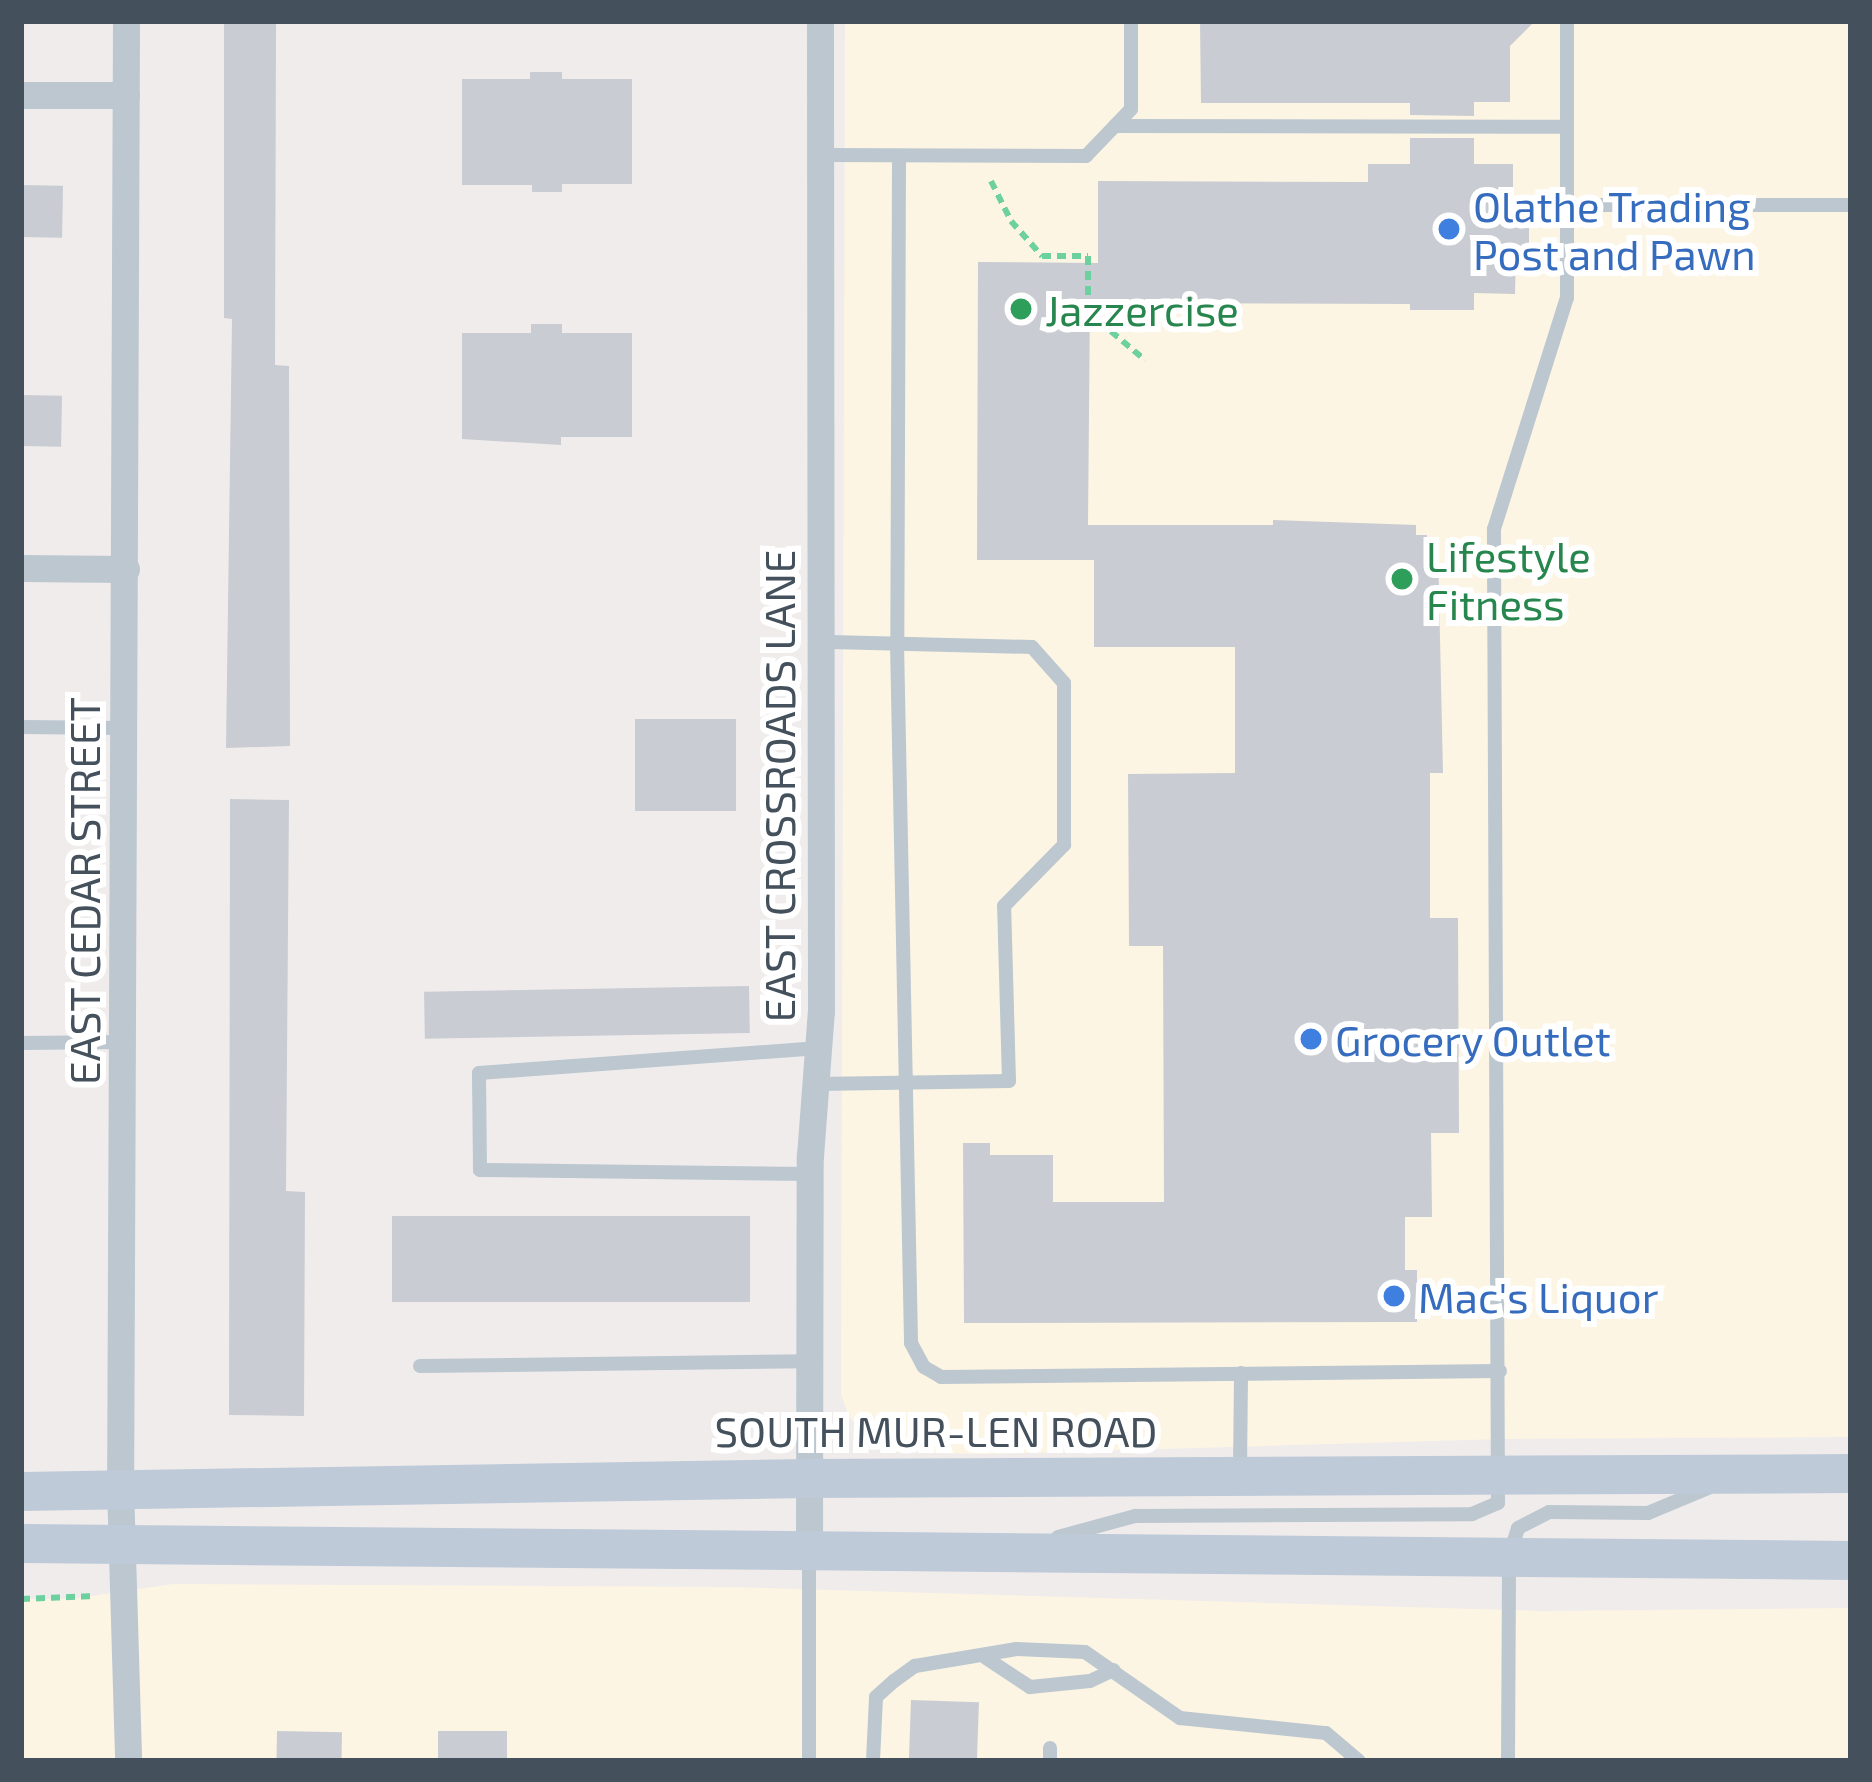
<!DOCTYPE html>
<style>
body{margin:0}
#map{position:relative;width:1872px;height:1782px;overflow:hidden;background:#f0ecec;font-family:"Exo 2",sans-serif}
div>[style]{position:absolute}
.commercial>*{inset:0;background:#fdf5e3}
.building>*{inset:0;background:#c9ccd2;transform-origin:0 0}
.path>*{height:6px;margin-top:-3px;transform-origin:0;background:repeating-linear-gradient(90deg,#6dd19f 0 9px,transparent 0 15px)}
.service>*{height:14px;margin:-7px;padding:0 7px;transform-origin:7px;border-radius:7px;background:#bcc7d0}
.minor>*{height:27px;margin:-13.5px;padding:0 13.5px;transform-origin:13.5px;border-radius:13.5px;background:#bcc7d0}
.secondary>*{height:39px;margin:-19.5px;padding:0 19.5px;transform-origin:19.5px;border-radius:19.5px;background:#becad8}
.dots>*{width:33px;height:33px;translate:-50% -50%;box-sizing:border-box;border:6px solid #fff;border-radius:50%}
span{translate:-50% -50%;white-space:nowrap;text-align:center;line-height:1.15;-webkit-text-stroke:12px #fff;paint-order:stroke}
.shop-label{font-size:42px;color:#366cbe}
.left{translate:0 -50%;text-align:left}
.leisure-label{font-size:42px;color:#27864d}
.street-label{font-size:42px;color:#44505b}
.frame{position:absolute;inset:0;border:24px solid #44505b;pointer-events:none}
</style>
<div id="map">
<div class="commercial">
<i style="clip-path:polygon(845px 21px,1851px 21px,1851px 1437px,1501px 1439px,986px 1454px,882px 1452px,849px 1417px,841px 1394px)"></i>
<i style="clip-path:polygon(173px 1584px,732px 1587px,1542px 1611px,1851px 1608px,1851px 1761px,21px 1761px,21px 1599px,70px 1599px)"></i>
</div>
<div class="building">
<i style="clip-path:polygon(224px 21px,276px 21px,275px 365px,289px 366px,290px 746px,226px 748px,232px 319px,224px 318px)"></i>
<i style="clip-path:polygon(1200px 21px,1535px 21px,1510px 46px,1510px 102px,1474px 102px,1474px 116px,1410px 115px,1410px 103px,1201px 103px)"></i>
<i style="clip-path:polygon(530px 72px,562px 72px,562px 79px,632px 79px,632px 184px,562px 184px,562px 192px,532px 192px,532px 185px,462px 185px,462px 79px,530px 79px)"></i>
<i style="clip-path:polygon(1410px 138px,1474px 138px,1474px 164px,1513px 164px,1513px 205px,1529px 205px,1529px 253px,1516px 253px,1515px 294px,1474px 293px,1474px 310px,1410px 310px,1410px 304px,1090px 303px,1088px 525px,1273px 525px,1273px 520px,1416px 525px,1416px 535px,1427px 535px,1427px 547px,1438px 547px,1443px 773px,1430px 773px,1430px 918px,1458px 918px,1459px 1133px,1431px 1133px,1432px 1217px,1405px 1217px,1405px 1270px,1417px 1270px,1417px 1322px,964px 1323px,963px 1143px,990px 1143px,990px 1155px,1053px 1155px,1053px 1202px,1164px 1202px,1163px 946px,1129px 946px,1128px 774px,1235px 773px,1235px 647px,1094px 647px,1094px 560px,977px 560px,978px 262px,1098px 263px,1098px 181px,1368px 182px,1368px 164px,1410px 164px)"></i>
<i style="left:21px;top:185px;width:42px;height:52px;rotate:1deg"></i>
<i style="clip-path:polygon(531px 324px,562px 324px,562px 333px,632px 333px,632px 437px,561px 437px,561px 445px,462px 439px,462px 333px,531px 333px)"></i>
<i style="left:21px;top:395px;width:41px;height:51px;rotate:1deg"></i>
<i style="left:635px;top:719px;width:101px;height:92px"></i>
<i style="clip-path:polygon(230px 799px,289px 800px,286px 1191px,305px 1192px,304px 1416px,229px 1415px)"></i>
<i style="left:749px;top:986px;width:47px;height:325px;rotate:89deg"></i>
<i style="left:392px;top:1216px;width:358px;height:86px"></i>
<i style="left:911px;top:1700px;width:68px;height:61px;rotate:2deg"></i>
<i style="left:277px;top:1731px;width:65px;height:30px;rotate:1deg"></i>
<i style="left:438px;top:1731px;width:69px;height:30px"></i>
</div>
<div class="path">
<i style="left:991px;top:181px;width:45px;rotate:63.4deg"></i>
<i style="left:1011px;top:221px;width:47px;rotate:48.5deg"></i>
<i style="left:1042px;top:256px;width:46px"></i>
<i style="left:1088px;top:256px;width:56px;rotate:90deg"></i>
<i style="left:1088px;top:312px;width:75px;rotate:40.1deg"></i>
<i style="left:21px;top:1599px;width:74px;rotate:-2.3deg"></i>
</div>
<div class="service">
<i style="left:1115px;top:126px;width:452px;rotate:0.1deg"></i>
<i style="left:820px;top:155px;width:266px;rotate:0.2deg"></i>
<i style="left:1086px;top:156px;width:65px;rotate:-46.2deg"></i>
<i style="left:1131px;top:109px;width:88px;rotate:-90deg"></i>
<i style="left:899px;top:157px;width:486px;rotate:90.2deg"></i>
<i style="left:897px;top:643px;width:700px;rotate:88.85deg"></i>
<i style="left:911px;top:1343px;width:27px;rotate:62deg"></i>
<i style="left:924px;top:1367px;width:20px;rotate:30deg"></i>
<i style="left:941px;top:1377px;width:559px;rotate:-0.61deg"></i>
<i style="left:1567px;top:205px;width:284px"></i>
<i style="left:21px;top:727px;width:104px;rotate:0.6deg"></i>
<i style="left:21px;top:1043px;width:103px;rotate:-0.6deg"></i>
<i style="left:817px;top:1084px;width:192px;rotate:-0.9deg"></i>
<i style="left:1009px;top:1081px;width:175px;rotate:-91.6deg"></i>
<i style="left:1004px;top:906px;width:86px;rotate:-45.5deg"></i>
<i style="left:1064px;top:845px;width:162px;rotate:-90deg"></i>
<i style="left:1064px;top:683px;width:48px;rotate:-131.6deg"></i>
<i style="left:1032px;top:647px;width:212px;rotate:-178.6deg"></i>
<i style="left:810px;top:1174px;width:330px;rotate:-179.3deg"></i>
<i style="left:480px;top:1170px;width:97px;rotate:-90.6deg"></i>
<i style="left:479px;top:1073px;width:341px;rotate:-4.2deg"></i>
<i style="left:420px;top:1366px;width:387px;rotate:-0.7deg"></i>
<i style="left:1240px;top:1471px;width:98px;rotate:-89.4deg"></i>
<i style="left:1058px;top:1537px;width:80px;rotate:-15.3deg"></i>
<i style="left:1135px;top:1516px;width:337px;rotate:-0.3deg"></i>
<i style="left:1472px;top:1514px;width:28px;rotate:-23deg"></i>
<i style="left:1498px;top:1503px;width:974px;rotate:-90.24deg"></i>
<i style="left:1494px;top:529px;width:242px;rotate:-72.5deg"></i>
<i style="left:1567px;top:298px;width:277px;rotate:-90deg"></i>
<i style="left:809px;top:1555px;width:206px;rotate:90deg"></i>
<i style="left:986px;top:1658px;width:53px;rotate:33.4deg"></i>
<i style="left:1030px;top:1687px;width:60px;rotate:-5.7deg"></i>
<i style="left:1090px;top:1681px;width:26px;rotate:-25deg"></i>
<i style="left:873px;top:1761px;width:64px;rotate:-87.3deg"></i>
<i style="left:876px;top:1697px;width:24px;rotate:-42deg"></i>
<i style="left:894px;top:1681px;width:26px;rotate:-36deg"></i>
<i style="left:915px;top:1666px;width:103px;rotate:-9.5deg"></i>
<i style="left:1017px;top:1649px;width:68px;rotate:2.5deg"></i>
<i style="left:1085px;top:1652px;width:116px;rotate:34.8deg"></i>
<i style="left:1180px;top:1718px;width:147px;rotate:5.9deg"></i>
<i style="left:1326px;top:1733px;width:43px;rotate:40.3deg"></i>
<i style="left:1050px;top:1761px;width:13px;rotate:-90deg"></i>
<i style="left:1508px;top:1761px;width:205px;rotate:-89.7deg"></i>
<i style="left:1509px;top:1556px;width:29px;rotate:-72deg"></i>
<i style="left:1518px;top:1528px;width:35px;rotate:-27deg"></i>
<i style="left:1549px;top:1512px;width:99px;rotate:0.6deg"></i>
<i style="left:1648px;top:1513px;width:65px;rotate:-22.6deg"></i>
</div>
<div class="minor">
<i style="left:126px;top:21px;width:1465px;rotate:90.23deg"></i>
<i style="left:120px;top:1486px;width:275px;rotate:88.3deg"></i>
<i style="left:21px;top:95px;width:105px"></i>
<i style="left:21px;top:568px;width:105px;rotate:0.5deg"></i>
<i style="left:809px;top:1550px;width:394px;rotate:-89.9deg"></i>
<i style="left:810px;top:1156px;width:145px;rotate:-85.7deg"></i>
<i style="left:821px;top:1011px;width:990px;rotate:-90.06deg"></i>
</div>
<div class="secondary">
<i style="left:21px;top:1491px;width:786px;rotate:-0.95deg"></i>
<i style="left:807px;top:1478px;width:1044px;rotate:-0.27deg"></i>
<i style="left:21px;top:1543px;width:1830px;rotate:0.53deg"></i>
</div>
<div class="dots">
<i style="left:1449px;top:229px;background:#3f7fe0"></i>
<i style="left:1021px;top:309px;background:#2e9e5b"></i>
<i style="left:1402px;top:579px;background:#2e9e5b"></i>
<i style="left:1311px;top:1039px;background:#3f7fe0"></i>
<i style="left:1394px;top:1296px;background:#3f7fe0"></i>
</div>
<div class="shop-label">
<span class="left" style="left:1473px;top:229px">Olathe Trading<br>Post and Pawn</span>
<span class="left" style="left:1335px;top:1039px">Grocery Outlet</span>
<span class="left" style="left:1418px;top:1296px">Mac's Liquor</span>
</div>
<div class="leisure-label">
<span class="left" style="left:1045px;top:309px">Jazzercise</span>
<span class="left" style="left:1426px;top:579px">Lifestyle<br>Fitness</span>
</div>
<div class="street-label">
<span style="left:778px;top:786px;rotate:-90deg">EAST CROSSROADS LANE</span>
<span style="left:83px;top:891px;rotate:-90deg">EAST CEDAR STREET</span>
<span style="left:936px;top:1430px">SOUTH MUR-LEN ROAD</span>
</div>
<div class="frame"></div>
</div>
